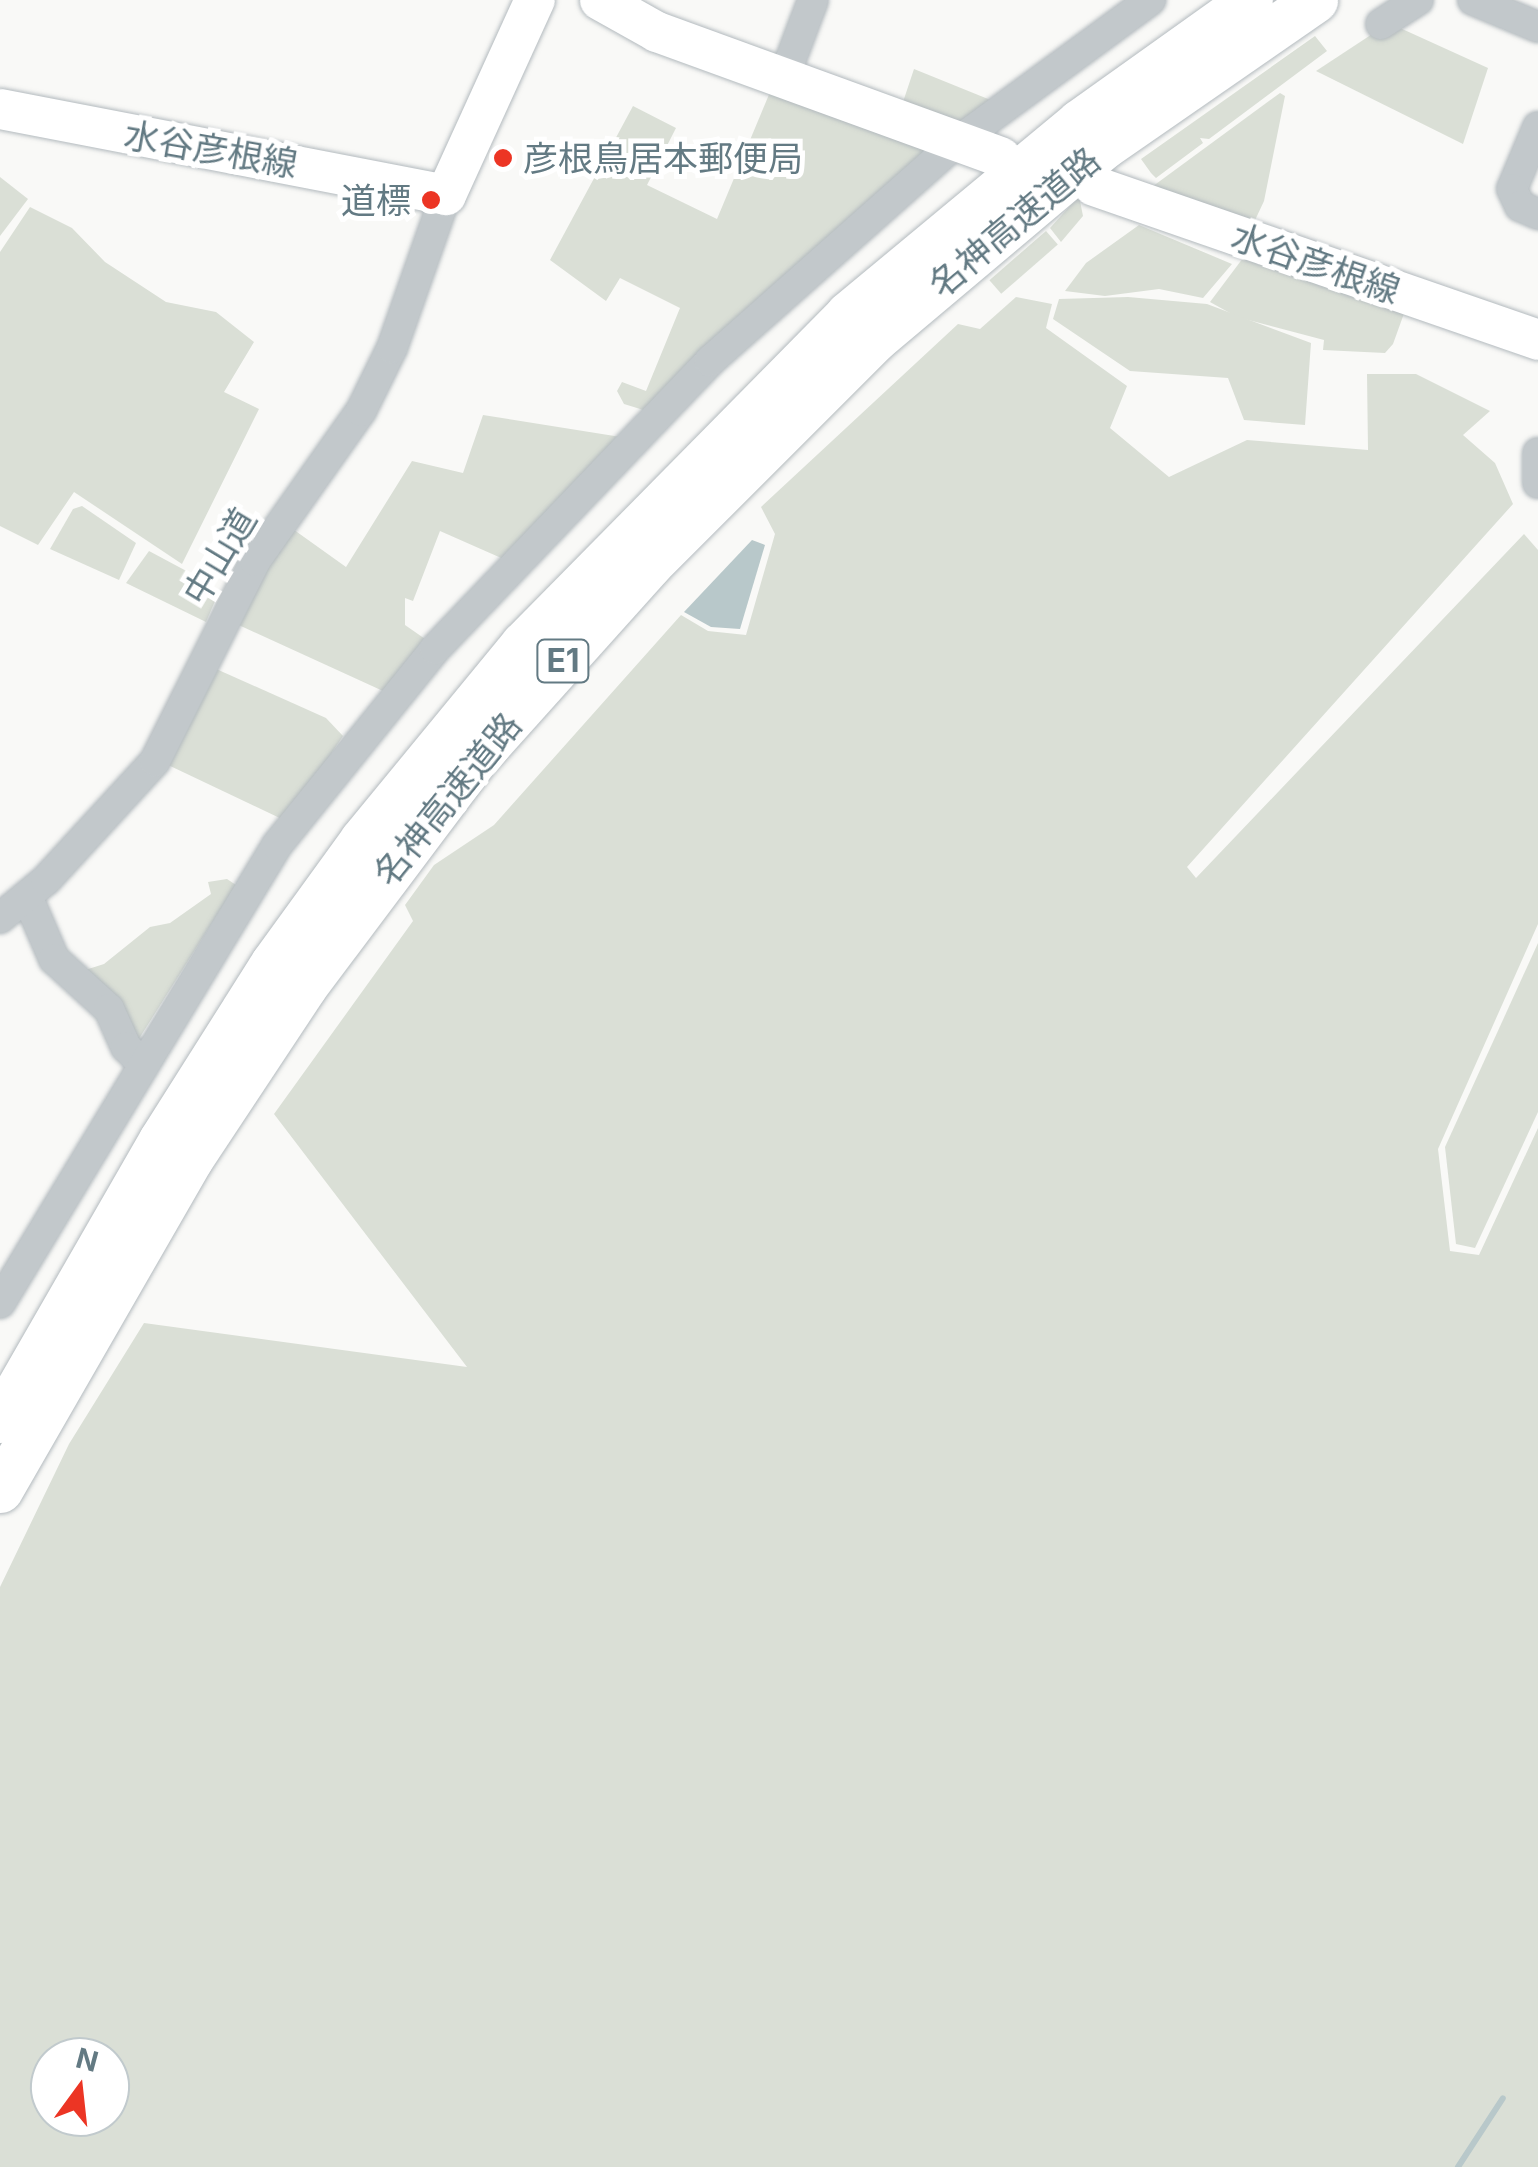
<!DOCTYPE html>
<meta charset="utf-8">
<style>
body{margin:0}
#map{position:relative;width:1538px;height:2167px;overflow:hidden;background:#f9f9f7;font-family:Inter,"Noto Sans JP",sans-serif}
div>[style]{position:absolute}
.green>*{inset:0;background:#dadfd6;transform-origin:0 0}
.water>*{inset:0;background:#b8c8ca}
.stream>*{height:6px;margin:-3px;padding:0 3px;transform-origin:3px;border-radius:3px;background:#b8c8ca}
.roads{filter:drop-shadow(0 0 2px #b3babe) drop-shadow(0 0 2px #b3babe)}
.minor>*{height:30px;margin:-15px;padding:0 15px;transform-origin:15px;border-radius:15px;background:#c2c8cb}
.major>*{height:40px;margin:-20px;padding:0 20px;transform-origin:20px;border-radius:20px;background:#fff}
.highway>*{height:45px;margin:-22.5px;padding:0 22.5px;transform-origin:22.5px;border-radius:22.5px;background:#fff}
.dots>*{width:28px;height:28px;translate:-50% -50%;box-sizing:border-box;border:5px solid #fff;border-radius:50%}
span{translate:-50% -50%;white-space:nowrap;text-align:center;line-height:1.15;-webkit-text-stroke:10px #fff;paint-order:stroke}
.shield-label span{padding:2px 8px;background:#fff;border:2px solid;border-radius:8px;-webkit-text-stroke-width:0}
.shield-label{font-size:32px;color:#637a83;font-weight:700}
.street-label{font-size:35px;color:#637a83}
.poi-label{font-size:35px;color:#637a83}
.left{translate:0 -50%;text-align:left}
.right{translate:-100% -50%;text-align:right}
.north{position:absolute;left:30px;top:2037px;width:100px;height:100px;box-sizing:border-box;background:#fff;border:2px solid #c1cacd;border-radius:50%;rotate:15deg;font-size:28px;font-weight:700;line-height:40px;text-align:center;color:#637a83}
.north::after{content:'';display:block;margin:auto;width:35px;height:45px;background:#ec3524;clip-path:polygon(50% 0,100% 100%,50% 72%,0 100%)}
</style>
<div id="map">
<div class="green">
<i style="clip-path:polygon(1389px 23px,1488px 68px,1463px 144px,1316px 71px)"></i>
<i style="clip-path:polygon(1315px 36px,1327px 51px,1209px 139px,1200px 138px,1203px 143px,1156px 178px,1151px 173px,1141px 159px)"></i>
<i style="clip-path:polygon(914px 69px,993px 101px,954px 130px,901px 108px)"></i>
<i style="clip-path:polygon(773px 85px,926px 149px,925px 157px,650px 412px,624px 404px,617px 391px,622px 382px,646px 391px,680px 308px,620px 278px,606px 301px,550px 260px,633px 106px,676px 128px,647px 185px,717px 219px)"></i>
<i style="clip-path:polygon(1280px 93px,1285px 96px,1264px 201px,1250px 231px,1145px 192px)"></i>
<i style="clip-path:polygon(0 177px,28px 199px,0 236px)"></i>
<i style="clip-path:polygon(1079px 196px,1083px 216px,1061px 242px,1050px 228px)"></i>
<i style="clip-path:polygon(30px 207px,72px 228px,105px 262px,166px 302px,216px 312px,254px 342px,224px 392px,259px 409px,182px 564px,74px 492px,38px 545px,0 526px,0 252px)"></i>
<i style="clip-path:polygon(1139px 225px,1232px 264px,1203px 298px,1159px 289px,1105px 296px,1065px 291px,1086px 263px)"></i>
<i style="left:1046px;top:231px;width:18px;height:75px;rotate:49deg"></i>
<i style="clip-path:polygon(1249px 250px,1406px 308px,1393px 344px,1385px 353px,1323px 350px,1324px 340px,1237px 317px,1210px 302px)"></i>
<i style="clip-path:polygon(evenodd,1016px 297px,1052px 304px,1046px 328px,1127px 386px,1110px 428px,1169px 477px,1247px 440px,1368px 450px,1367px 374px,1416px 374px,1490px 411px,1463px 435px,1495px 463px,1513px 504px,1187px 867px,1196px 878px,1524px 534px,1538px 550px,1538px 924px,1438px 1149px,1450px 1251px,1479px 1255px,1538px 1128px,1538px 2167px,0 2167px,0 1587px,69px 1444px,144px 1323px,467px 1367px,274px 1114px,413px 921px,405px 905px,434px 865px,494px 825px,681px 615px,708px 631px,746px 635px,775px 534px,761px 507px,958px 324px,980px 329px,1016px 297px,50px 2057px,110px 2057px,110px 2117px,50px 2117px,50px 2057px)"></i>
<i style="clip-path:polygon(1128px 297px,1207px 304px,1311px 343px,1305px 425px,1244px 420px,1228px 378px,1130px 371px,1053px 319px,1059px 299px)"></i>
<i style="clip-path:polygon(483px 415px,627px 438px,508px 561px,440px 531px,413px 601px,405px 598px,405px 625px,428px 641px,383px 691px,230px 621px,290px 527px,346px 567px,412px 461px,463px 473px)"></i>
<i style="clip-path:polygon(82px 506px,136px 543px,119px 580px,50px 549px,73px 509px)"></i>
<i style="clip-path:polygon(149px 551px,207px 582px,215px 601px,206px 622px,126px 583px)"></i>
<i style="clip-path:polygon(214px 668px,326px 718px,343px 736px,286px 821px,166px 764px)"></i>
<i style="clip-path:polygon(227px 879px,236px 885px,135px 1045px,82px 971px,104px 964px,150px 927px,170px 923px,211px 894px,208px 882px)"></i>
<i style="clip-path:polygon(1538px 943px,1538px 1112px,1475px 1248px,1456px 1244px,1445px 1147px)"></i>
</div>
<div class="water">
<i style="clip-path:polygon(752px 540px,765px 545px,740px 629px,711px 627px,684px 612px)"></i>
</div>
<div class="stream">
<i style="left:1458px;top:2167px;width:82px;rotate:-56.9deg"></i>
</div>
<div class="roads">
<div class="minor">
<i style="left:1473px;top:0;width:70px;rotate:22.6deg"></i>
<i style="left:1381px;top:24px;width:44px;rotate:-33deg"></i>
<i style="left:783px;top:80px;width:85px;rotate:-69.4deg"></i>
<i style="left:1538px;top:127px;width:67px;rotate:112.8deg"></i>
<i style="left:1512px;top:189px;width:19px;rotate:65deg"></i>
<i style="left:1520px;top:206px;width:20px;rotate:24deg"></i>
<i style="left:1538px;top:453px;width:30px;rotate:90deg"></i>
<i style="left:27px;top:896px;width:69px;rotate:66.8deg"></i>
<i style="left:54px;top:959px;width:74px;rotate:42.3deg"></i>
<i style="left:109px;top:1009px;width:42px;rotate:65.9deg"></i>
<i style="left:126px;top:1047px;width:21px;rotate:45deg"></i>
<i style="left:0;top:918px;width:60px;rotate:-39.6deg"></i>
<i style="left:46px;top:880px;width:161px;rotate:-47.5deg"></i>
<i style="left:155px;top:761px;width:224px;rotate:-63.4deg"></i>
<i style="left:255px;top:561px;width:184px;rotate:-54.8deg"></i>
<i style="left:361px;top:411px;width:70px;rotate:-63.8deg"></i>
<i style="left:392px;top:348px;width:162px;rotate:-70.6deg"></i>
<i style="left:0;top:1303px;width:535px;rotate:-58.83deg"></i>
<i style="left:277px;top:845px;width:252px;rotate:-51.1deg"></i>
<i style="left:435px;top:649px;width:398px;rotate:-46.3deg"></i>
<i style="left:710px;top:361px;width:330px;rotate:-41.6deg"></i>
<i style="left:957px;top:142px;width:240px;rotate:-36.3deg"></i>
</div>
<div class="major">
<i style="left:600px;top:0;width:65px;rotate:29.3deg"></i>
<i style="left:657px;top:32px;width:366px;rotate:20deg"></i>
<i style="left:0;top:109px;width:454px;rotate:10.9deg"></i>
<i style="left:446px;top:195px;width:214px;rotate:-65.5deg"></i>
<i style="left:1094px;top:186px;width:470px;rotate:19.1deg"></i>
</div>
<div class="highway">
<i style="left:0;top:1420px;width:323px;rotate:-60.1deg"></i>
<i style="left:161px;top:1140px;width:209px;rotate:-57.7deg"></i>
<i style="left:273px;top:963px;width:152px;rotate:-54.1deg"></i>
<i style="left:362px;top:840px;width:254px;rotate:-50.6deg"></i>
<i style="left:523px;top:644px;width:463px;rotate:-45.4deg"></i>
<i style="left:848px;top:314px;width:300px;rotate:-39.7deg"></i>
<i style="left:1079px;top:122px;width:210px;rotate:-35.5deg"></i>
<i style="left:0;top:1490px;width:383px;rotate:-60.1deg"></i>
<i style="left:191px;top:1158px;width:205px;rotate:-56.5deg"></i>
<i style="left:304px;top:987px;width:288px;rotate:-53.1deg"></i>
<i style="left:477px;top:757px;width:258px;rotate:-48.1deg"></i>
<i style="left:649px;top:565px;width:320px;rotate:-45deg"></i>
<i style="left:875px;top:339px;width:298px;rotate:-40.1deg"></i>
<i style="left:1103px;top:147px;width:258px;rotate:-34.7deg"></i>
</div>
</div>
<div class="dots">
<i style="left:503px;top:158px;background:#ec3524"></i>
<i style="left:431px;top:200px;background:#ec3524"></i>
</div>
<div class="shield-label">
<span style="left:563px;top:661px">E1</span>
</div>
<div class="street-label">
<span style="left:211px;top:149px;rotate:10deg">水谷彦根線</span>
<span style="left:1014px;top:222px;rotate:-40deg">名神高速道路</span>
<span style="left:1316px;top:263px;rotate:19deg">水谷彦根線</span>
<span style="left:219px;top:556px;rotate:-59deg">中山道</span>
<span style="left:447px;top:799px;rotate:-51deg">名神高速道路</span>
</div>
<div class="poi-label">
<span class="left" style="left:523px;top:158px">彦根鳥居本郵便局</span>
<span class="right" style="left:411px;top:200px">道標</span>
</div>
<div class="north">N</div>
</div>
